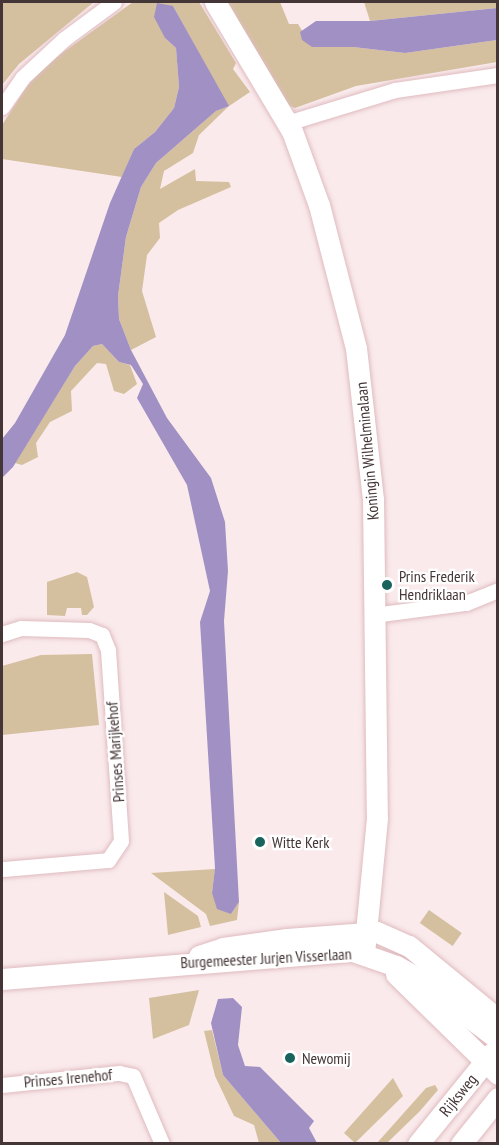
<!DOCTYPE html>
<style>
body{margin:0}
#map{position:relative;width:499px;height:1145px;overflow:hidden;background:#faeaec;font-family:"PT Sans Narrow",sans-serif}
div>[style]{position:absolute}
.green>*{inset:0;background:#d4c09e;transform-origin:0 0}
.water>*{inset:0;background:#a190c3}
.roads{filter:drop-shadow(0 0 2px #dfbbbf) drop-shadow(0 0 2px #dfbbbf)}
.street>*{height:15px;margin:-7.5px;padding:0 7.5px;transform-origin:7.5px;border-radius:7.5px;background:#fff}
.secondary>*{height:21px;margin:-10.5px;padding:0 10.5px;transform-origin:10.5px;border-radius:10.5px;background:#fff}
.dots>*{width:16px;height:16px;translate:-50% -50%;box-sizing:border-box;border:3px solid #fff;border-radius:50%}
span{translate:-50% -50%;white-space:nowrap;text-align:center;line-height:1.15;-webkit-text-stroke:4.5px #fff;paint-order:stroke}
.street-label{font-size:16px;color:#443537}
.poi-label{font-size:16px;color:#443537}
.left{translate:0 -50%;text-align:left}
.frame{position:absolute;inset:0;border:3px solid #443537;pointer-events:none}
</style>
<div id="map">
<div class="green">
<i style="clip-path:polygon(2px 2px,94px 2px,19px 64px,2px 85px)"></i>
<i style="clip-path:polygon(133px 2px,199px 2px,236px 63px,233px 69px,250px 92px,229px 106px,199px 135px,193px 153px,164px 171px,160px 189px,195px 169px,196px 181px,229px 182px,231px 187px,178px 210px,159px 223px,160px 238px,147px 255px,142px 291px,156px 337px,131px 350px,119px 319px,118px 296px,126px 237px,141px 187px,156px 163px,216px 111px,228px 106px,173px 6px,165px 38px,176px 48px,179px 87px,174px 108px,155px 132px,134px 149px,122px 177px,2px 159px,2px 125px,27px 86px,51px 61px)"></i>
<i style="clip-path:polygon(228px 2px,280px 2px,289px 24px,298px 24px,312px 47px,353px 47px,405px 53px,497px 40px,497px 62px,356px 86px,295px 108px,285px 104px)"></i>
<i style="clip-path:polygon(364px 2px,497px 2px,497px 8px,370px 21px)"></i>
<i style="clip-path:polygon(102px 344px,119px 362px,130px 365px,137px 384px,124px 394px,114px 391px,106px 364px,97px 363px,71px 391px,72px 411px,50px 422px,36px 443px,38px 457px,22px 465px,15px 463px,75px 366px,93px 346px)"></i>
<i style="clip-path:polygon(77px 572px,87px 577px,94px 607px,87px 615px,82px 615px,81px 608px,67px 608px,65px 616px,47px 615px,47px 582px)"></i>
<i style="clip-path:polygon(92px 654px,99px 725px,2px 735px,2px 666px,41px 655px)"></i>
<i style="clip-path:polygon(215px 869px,212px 893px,231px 914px,239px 902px,237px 920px,210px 926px,206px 914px,151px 873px)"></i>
<i style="clip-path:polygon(164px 892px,198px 916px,201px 927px,168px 935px)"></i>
<i style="left:429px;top:910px;width:40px;height:16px;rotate:35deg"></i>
<i style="clip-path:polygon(199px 990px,189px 1025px,153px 1039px,149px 998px)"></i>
<i style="clip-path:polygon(212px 1030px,223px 1075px,281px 1143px,259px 1143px,254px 1125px,234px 1116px,215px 1076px,204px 1031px)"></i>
<i style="clip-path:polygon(393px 1078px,403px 1096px,355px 1143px,344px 1133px)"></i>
<i style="clip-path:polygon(435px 1085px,438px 1090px,420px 1111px,387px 1143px,377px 1143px,426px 1088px)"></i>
</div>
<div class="water">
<i style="clip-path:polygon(157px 3px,173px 6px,229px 106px,216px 111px,156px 163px,141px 187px,126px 237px,118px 296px,119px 319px,131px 350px,167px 418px,211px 478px,225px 522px,228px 571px,224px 621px,239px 902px,231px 914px,217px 909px,212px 893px,215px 868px,200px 622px,210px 591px,187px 485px,137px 398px,143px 384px,131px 365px,119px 362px,102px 344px,93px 346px,75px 366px,13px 467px,2px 478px,2px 439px,15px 423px,65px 335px,110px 203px,134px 149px,155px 132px,174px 108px,179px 87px,176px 48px,165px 38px,154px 17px)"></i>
<i style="clip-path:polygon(497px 8px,497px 40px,405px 53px,353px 47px,312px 47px,302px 40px,300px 32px,316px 21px,370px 21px)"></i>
<i style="clip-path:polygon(233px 998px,242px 1007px,238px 1045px,245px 1066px,260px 1067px,314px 1121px,309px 1128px,317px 1143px,281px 1143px,223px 1075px,211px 1023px,218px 999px)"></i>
</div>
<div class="roads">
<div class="street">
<i style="left:2px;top:107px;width:35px;rotate:-55deg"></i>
<i style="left:22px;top:78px;width:57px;rotate:-42.9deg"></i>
<i style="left:64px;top:39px;width:62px;rotate:-36.5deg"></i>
<i style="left:287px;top:123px;width:113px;rotate:-17deg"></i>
<i style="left:395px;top:90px;width:104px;rotate:-8.3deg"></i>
<i style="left:373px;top:615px;width:94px;rotate:-7.4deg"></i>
<i style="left:466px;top:603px;width:35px;rotate:-22deg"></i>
<i style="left:2px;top:634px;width:20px;rotate:-18deg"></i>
<i style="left:21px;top:628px;width:68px;rotate:1.7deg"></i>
<i style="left:89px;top:630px;width:14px;rotate:21deg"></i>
<i style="left:102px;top:635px;width:16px;rotate:68deg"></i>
<i style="left:108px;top:650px;width:191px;rotate:86.1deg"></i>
<i style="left:121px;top:841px;width:23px;rotate:124deg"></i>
<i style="left:108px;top:860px;width:106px;rotate:175.1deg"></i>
<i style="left:2px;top:1085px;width:118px;rotate:-5.9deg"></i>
<i style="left:119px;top:1073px;width:14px;rotate:12deg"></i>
<i style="left:133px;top:1076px;width:74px;rotate:66.9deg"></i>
</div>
<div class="secondary">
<i style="left:215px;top:2px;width:150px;rotate:59.2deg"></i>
<i style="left:292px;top:131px;width:79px;rotate:70deg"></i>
<i style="left:319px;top:205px;width:148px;rotate:75.5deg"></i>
<i style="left:356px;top:348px;width:152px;rotate:83.6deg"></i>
<i style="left:373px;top:499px;width:319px;rotate:89.3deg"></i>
<i style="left:377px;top:818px;width:137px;rotate:95.5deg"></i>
<i style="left:199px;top:956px;width:25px;rotate:-18deg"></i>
<i style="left:223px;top:948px;width:65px;rotate:-8deg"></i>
<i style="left:287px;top:939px;width:90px;rotate:-4.4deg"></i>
<i style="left:377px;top:932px;width:35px;rotate:24deg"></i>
<i style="left:409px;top:946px;width:115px;rotate:39.4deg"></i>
<i style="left:396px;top:974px;width:143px;rotate:44.4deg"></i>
<i style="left:2px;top:979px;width:352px;rotate:-4.6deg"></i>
<i style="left:353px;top:951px;width:46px;rotate:19.2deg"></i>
<i style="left:396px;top:966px;width:23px;rotate:29deg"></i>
<i style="left:416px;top:977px;width:103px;rotate:37.1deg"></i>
<i style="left:418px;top:1144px;width:117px;rotate:-50.9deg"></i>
<i style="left:461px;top:1144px;width:59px;rotate:-51.2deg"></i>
</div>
</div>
<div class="dots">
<i style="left:387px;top:585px;background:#18635b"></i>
<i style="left:260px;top:842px;background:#18635b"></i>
<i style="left:290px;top:1058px;background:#18635b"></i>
</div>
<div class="street-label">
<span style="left:367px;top:451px;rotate:-95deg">Koningin Wilhelminalaan</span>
<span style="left:115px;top:752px;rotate:-94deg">Prinses Marijkehof</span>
<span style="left:266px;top:958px;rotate:-3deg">Burgemeester Jurjen Visserlaan</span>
<span style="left:68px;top:1078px;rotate:-5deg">Prinses Irenehof</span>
<span style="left:458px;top:1095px;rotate:-51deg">Rijksweg</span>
</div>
<div class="poi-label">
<span class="left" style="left:399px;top:585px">Prins Frederik<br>Hendriklaan</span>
<span class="left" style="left:272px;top:842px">Witte Kerk</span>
<span class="left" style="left:302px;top:1058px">Newomij</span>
</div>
<div class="frame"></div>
</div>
